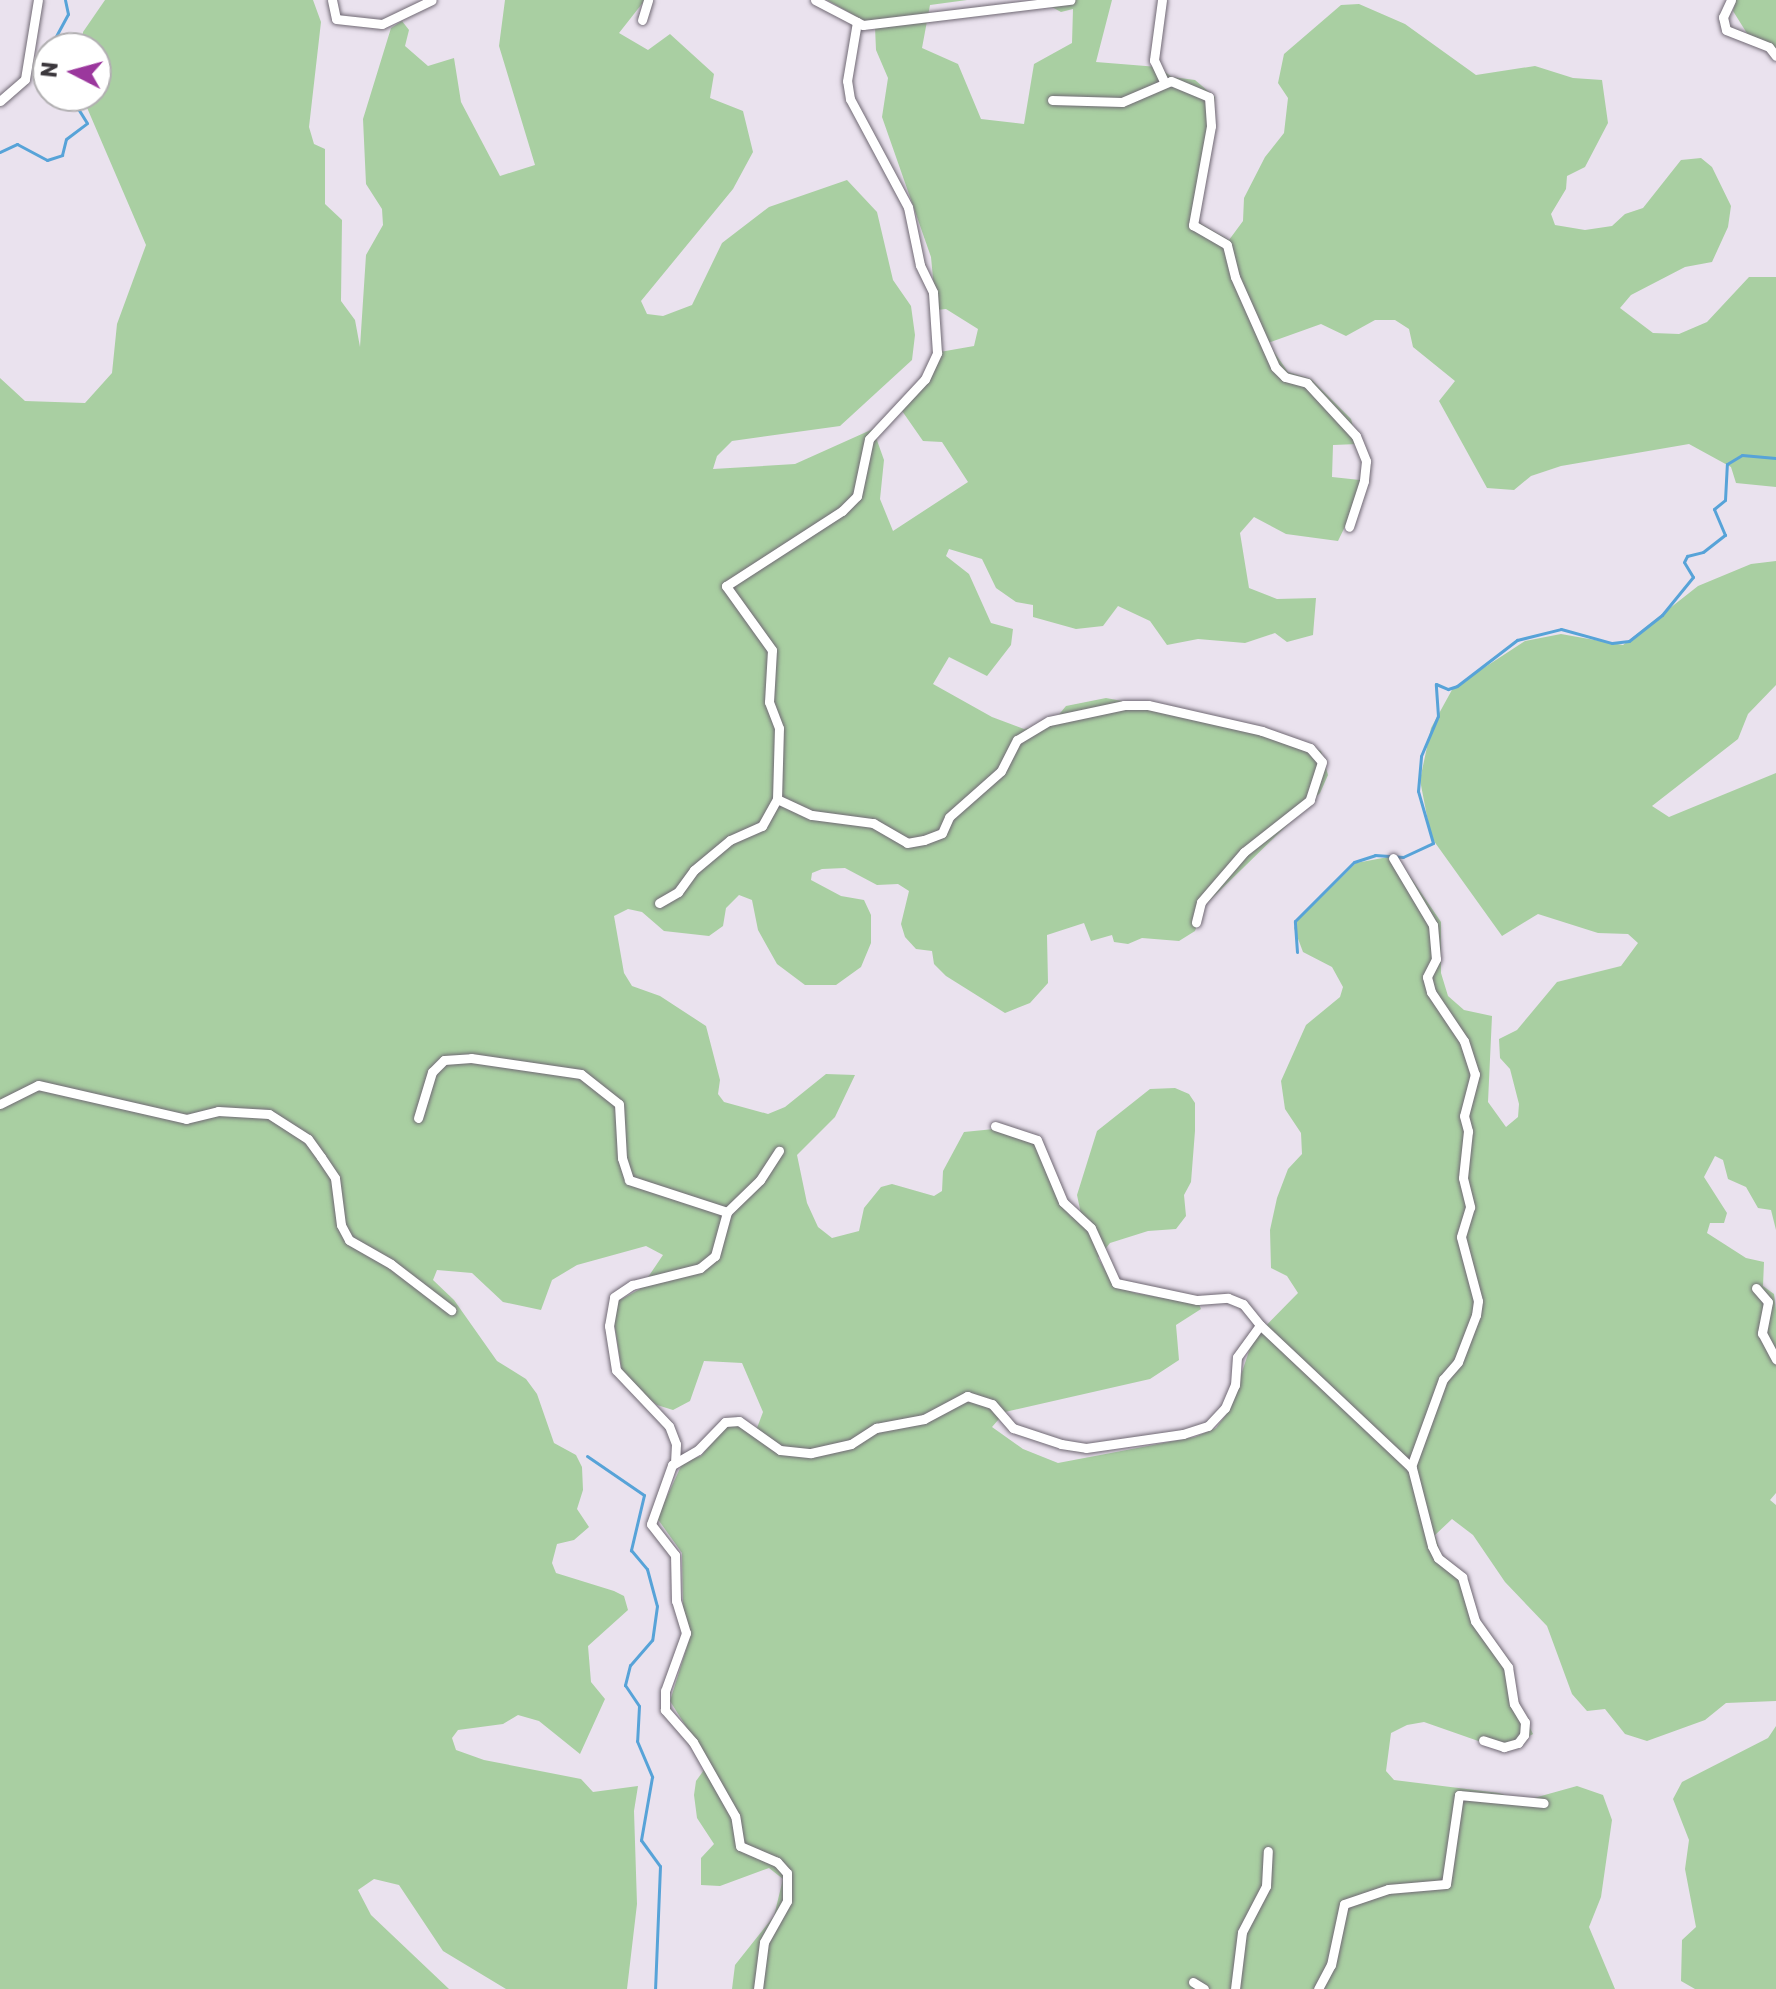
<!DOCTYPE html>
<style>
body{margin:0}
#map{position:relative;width:1776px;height:1989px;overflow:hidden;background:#eae2ee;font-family:Rubik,sans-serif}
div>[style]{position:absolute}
.green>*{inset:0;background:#a9cfa2}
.stream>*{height:3px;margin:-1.5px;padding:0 1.5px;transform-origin:1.5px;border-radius:1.5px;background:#57a3d8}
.roads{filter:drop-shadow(0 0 2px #706974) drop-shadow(0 0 2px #706974)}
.street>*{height:9px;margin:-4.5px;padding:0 4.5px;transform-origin:4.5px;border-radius:4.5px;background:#fff}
span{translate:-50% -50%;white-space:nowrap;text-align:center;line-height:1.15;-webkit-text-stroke:6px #fff;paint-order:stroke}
.north{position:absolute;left:32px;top:32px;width:80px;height:80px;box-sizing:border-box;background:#fff;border:2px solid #b1afb1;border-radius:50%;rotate:276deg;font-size:22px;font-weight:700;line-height:32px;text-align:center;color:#3c383d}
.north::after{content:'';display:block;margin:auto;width:28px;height:36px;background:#9b379d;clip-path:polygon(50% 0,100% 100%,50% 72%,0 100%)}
</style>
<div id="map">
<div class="green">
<i style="clip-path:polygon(105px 0,313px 0,321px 22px,309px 127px,314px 144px,325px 149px,325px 204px,342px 220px,341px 301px,355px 320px,360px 347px,366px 255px,383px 225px,382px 209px,366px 184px,363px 119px,391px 28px,402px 21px,409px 30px,405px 46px,428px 66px,454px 58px,461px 102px,500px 176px,535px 165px,499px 46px,505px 0,645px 0,619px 33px,648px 50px,670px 34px,714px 74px,710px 98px,743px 111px,753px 152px,733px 189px,641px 301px,647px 314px,663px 316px,692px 305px,722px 243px,769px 207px,847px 180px,877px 212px,893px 280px,911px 306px,915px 335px,912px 360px,840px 426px,732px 441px,717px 456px,713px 469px,795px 464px,873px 429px,884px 460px,880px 499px,893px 531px,968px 482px,942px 442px,923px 441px,900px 408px,928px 373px,934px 353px,974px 346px,978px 329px,946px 309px,936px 310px,931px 257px,882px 117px,888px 78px,876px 50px,875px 27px,827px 0,967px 0,930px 5px,922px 48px,958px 64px,981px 119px,1024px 124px,1034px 64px,1072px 43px,1073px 9px,1061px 12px,1039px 0,1112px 0,1096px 62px,1158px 67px,1172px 77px,1195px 80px,1215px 97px,1198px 222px,1229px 240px,1243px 221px,1244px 198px,1265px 157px,1284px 133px,1288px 98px,1278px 83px,1284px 54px,1341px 5px,1359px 4px,1405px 24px,1476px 75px,1535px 66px,1573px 78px,1602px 80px,1608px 123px,1585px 167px,1567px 176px,1566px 189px,1551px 214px,1555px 225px,1585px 230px,1612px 226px,1625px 214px,1643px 208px,1681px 160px,1701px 158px,1712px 167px,1731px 206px,1728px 227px,1712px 262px,1685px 267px,1631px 295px,1620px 308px,1653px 333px,1679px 334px,1707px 322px,1749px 277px,1776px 277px,1776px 487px,1736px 483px,1731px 467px,1689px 444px,1561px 466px,1531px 476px,1514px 490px,1487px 488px,1439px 401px,1455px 381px,1413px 347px,1409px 329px,1395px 320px,1375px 320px,1346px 336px,1321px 324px,1268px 343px,1288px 372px,1311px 379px,1351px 419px,1358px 444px,1333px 445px,1332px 477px,1360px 480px,1354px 508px,1338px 541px,1286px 534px,1254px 517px,1240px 533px,1249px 588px,1277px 599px,1316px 598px,1313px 635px,1287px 642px,1275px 633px,1245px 643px,1198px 639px,1167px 645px,1150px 621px,1118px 606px,1103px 626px,1076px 629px,1033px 617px,1033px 605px,1016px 602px,996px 588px,982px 559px,949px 549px,946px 556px,969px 574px,991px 623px,1013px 629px,1011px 645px,987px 676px,949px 657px,933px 684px,992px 717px,1024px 729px,1051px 724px,1066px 706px,1106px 698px,1266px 728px,1321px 751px,1328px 775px,1320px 793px,1204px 906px,1195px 931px,1179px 941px,1142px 938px,1128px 944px,1114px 942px,1112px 935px,1091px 941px,1084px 923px,1047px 935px,1048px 983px,1030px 1003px,1005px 1013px,946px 976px,934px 964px,932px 951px,916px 949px,905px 937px,901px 924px,909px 891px,898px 884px,877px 885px,845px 868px,822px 869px,812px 873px,811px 880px,841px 896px,864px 900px,871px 915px,871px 943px,861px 967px,836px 985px,805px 985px,777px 964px,758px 930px,752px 900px,739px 895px,726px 908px,723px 926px,709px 936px,664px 931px,642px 912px,628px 909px,614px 916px,624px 973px,632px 986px,660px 996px,706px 1026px,720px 1080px,718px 1094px,724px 1102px,768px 1114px,785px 1107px,826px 1074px,855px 1075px,835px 1117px,797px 1155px,807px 1203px,818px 1227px,832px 1238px,859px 1231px,864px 1208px,881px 1187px,892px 1184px,934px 1196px,942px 1191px,943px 1171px,964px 1132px,994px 1129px,1032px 1139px,1061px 1201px,1071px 1217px,1081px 1214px,1077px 1195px,1097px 1131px,1150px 1089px,1175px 1088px,1189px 1094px,1195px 1103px,1195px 1131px,1191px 1182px,1184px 1195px,1186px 1216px,1176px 1229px,1148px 1231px,1110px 1243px,1098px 1258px,1114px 1285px,1135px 1293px,1199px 1304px,1201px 1309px,1176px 1325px,1179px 1360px,1150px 1379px,1005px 1412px,992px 1427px,1023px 1449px,1058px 1463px,1195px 1437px,1216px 1428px,1229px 1411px,1253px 1339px,1298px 1293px,1287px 1276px,1271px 1268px,1270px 1230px,1277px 1198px,1288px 1169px,1302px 1154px,1301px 1133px,1285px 1109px,1281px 1081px,1306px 1025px,1340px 997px,1343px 987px,1332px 967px,1303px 952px,1294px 928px,1297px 921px,1356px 863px,1388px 857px,1407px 872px,1441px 922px,1441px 973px,1448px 996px,1464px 1010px,1492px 1016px,1488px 1102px,1506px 1127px,1518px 1117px,1519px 1104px,1510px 1069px,1500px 1058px,1499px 1039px,1517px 1030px,1557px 982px,1621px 966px,1638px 943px,1628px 934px,1598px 933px,1538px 914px,1502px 936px,1431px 837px,1420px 780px,1431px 728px,1453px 688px,1525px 641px,1561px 634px,1623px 645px,1698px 586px,1751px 564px,1776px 561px,1776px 685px,1748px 714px,1738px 739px,1652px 806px,1669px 817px,1776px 773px,1776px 1230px,1771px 1210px,1758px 1208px,1746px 1187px,1728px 1179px,1723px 1160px,1715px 1156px,1704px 1177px,1727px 1213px,1724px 1223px,1710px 1223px,1707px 1233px,1746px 1258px,1764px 1262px,1763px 1286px,1774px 1294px,1776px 1310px,1776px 1493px,1770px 1500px,1776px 1505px,1776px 1701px,1726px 1703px,1705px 1720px,1647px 1741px,1625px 1734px,1605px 1709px,1587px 1711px,1572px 1694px,1547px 1626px,1505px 1582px,1473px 1535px,1452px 1519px,1435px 1535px,1442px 1558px,1464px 1574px,1480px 1623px,1510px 1661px,1519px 1706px,1533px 1734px,1504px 1750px,1424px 1722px,1407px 1725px,1391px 1733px,1386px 1771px,1394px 1780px,1499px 1793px,1523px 1801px,1577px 1786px,1603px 1795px,1612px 1820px,1601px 1897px,1589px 1927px,1615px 1989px,732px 1989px,735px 1965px,774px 1916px,783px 1879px,769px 1868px,720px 1886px,701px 1885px,701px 1858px,714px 1844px,697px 1818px,694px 1795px,696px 1781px,709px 1763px,670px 1701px,691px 1634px,683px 1608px,682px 1553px,657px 1518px,683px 1462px,701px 1456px,727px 1425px,757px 1428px,763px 1412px,742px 1363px,704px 1361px,690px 1401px,673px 1410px,657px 1405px,623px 1378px,613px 1316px,618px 1301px,640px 1289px,663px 1255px,646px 1246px,577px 1265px,552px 1280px,541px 1310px,503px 1302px,472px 1273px,437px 1270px,433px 1280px,454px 1300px,497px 1361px,526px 1379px,537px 1394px,554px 1443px,576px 1455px,582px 1467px,583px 1490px,577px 1509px,589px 1527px,574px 1540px,557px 1544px,552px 1563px,556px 1573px,614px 1591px,624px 1596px,628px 1610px,588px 1646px,591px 1682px,605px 1699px,580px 1754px,539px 1721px,518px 1715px,503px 1724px,458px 1730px,452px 1738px,456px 1750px,484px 1760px,581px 1779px,593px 1792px,638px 1786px,634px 1811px,637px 1904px,627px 1989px,506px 1989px,443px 1951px,399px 1885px,374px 1879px,358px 1890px,371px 1915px,449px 1989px,0 1989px,0 378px,25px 401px,85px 403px,112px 373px,117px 324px,146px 245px,82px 96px,96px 96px,96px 48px,82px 48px,83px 32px)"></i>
<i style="clip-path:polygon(1736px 0,1776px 0,1776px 49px,1748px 35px,1733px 11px)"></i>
<i style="clip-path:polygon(1776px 1726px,1776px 1989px,1695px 1989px,1681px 1981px,1682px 1940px,1696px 1927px,1685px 1869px,1689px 1840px,1673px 1799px,1682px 1782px,1768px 1738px)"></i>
</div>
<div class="stream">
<i style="left:48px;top:51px;width:42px;rotate:-61.6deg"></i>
<i style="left:68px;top:14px;width:14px;rotate:-102deg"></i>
<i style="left:0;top:152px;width:19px;rotate:-25deg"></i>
<i style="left:17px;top:144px;width:34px;rotate:28deg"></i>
<i style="left:47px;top:160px;width:16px;rotate:-18deg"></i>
<i style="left:62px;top:155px;width:16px;rotate:-76deg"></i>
<i style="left:66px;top:139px;width:26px;rotate:-37deg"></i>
<i style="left:87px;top:123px;width:32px;rotate:-122deg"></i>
<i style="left:1297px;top:952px;width:31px;rotate:-94deg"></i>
<i style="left:1295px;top:921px;width:83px;rotate:-45deg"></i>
<i style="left:1354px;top:862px;width:22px;rotate:-18deg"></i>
<i style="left:1375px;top:855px;width:28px;rotate:4deg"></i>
<i style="left:1403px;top:857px;width:33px;rotate:-25deg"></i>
<i style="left:1433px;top:843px;width:54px;rotate:-106.1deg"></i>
<i style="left:1418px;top:791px;width:35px;rotate:-85deg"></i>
<i style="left:1421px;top:756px;width:43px;rotate:-67deg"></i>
<i style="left:1438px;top:716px;width:32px;rotate:-94deg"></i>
<i style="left:1436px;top:684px;width:13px;rotate:23deg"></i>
<i style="left:1448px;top:689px;width:9px;rotate:-18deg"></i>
<i style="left:1457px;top:686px;width:76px;rotate:-37.5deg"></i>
<i style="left:1517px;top:640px;width:45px;rotate:-14deg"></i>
<i style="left:1561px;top:629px;width:53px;rotate:15.4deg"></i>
<i style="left:1612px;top:643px;width:17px;rotate:-7deg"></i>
<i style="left:1629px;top:641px;width:42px;rotate:-38.2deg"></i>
<i style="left:1662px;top:615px;width:49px;rotate:-50.8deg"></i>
<i style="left:1693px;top:577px;width:17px;rotate:-121deg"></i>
<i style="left:1684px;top:562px;width:7px;rotate:-63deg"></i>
<i style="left:1687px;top:556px;width:16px;rotate:-14deg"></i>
<i style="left:1703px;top:552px;width:28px;rotate:-38deg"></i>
<i style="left:1725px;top:535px;width:28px;rotate:-113deg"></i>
<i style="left:1714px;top:509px;width:14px;rotate:-39deg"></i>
<i style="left:1725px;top:500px;width:36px;rotate:-87deg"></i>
<i style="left:1727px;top:464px;width:17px;rotate:-31deg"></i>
<i style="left:1742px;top:455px;width:34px;rotate:5deg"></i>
<i style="left:587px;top:1456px;width:69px;rotate:34.4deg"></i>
<i style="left:644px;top:1495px;width:57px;rotate:103.3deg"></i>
<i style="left:631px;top:1550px;width:25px;rotate:50deg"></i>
<i style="left:647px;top:1569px;width:38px;rotate:75deg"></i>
<i style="left:657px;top:1606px;width:34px;rotate:98deg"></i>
<i style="left:652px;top:1640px;width:33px;rotate:131deg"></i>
<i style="left:630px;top:1665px;width:21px;rotate:104deg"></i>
<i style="left:625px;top:1685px;width:25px;rotate:56deg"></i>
<i style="left:639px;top:1706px;width:35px;rotate:93deg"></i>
<i style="left:637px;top:1741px;width:39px;rotate:67deg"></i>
<i style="left:652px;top:1777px;width:64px;rotate:99.9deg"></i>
<i style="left:641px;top:1840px;width:32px;rotate:54deg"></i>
<i style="left:660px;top:1866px;width:123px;rotate:92.3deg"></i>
</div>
<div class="roads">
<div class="street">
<i style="left:332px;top:0;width:19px;rotate:78deg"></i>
<i style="left:336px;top:19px;width:46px;rotate:6.2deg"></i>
<i style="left:382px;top:24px;width:55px;rotate:-25.6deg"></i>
<i style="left:815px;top:0;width:54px;rotate:27.5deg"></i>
<i style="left:863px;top:25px;width:209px;rotate:-6.9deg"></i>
<i style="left:1162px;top:0;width:61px;rotate:97.6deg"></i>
<i style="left:1154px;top:60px;width:23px;rotate:65deg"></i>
<i style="left:1731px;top:0;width:19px;rotate:115deg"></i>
<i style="left:1723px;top:17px;width:13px;rotate:77deg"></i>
<i style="left:1726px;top:30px;width:46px;rotate:21.6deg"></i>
<i style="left:1769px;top:47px;width:11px;rotate:52deg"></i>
<i style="left:642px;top:20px;width:21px;rotate:-73deg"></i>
<i style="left:1052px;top:100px;width:70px;rotate:1.6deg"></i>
<i style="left:1122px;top:102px;width:53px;rotate:-23.2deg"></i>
<i style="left:1171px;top:81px;width:41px;rotate:22.8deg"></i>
<i style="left:1209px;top:97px;width:29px;rotate:86deg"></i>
<i style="left:1211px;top:126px;width:101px;rotate:100.3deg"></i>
<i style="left:1193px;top:225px;width:39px;rotate:30deg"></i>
<i style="left:1227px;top:245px;width:33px;rotate:76deg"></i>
<i style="left:1235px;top:277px;width:98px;rotate:66deg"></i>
<i style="left:1275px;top:367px;width:14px;rotate:45deg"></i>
<i style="left:1285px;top:377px;width:23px;rotate:15deg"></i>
<i style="left:1307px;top:383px;width:72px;rotate:47.2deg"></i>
<i style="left:1356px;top:436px;width:27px;rotate:68deg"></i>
<i style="left:1366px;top:461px;width:20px;rotate:96deg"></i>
<i style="left:1364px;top:481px;width:48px;rotate:108.1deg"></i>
<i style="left:0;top:101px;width:33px;rotate:-41deg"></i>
<i style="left:25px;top:79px;width:80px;rotate:-80.7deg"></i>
<i style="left:777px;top:799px;width:38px;rotate:25deg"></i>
<i style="left:812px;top:815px;width:62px;rotate:7.5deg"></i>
<i style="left:873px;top:823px;width:39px;rotate:30deg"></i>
<i style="left:907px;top:843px;width:17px;rotate:-10deg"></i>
<i style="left:924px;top:840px;width:19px;rotate:-21deg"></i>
<i style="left:942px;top:833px;width:17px;rotate:-66deg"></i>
<i style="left:949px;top:817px;width:69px;rotate:-41.5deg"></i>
<i style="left:1001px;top:771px;width:35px;rotate:-63deg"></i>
<i style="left:1017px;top:740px;width:37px;rotate:-31deg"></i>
<i style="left:1049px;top:721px;width:77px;rotate:-12deg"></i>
<i style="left:1124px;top:705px;width:24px"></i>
<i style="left:1148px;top:705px;width:117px;rotate:12.8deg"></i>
<i style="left:1262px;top:731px;width:51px;rotate:19.5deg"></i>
<i style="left:1310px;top:748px;width:18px;rotate:49deg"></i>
<i style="left:1322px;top:762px;width:40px;rotate:108deg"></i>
<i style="left:1310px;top:800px;width:84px;rotate:141.8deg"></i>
<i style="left:1244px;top:852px;width:66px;rotate:130.7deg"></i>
<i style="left:1201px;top:902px;width:21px;rotate:104deg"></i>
<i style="left:1393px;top:858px;width:78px;rotate:59.2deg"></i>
<i style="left:1433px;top:925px;width:34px;rotate:85deg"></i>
<i style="left:1436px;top:959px;width:20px;rotate:117deg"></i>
<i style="left:1427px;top:977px;width:16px;rotate:75deg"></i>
<i style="left:1431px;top:992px;width:59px;rotate:56deg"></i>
<i style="left:1464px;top:1041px;width:35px;rotate:72deg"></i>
<i style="left:1475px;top:1074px;width:43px;rotate:104.7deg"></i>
<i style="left:1464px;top:1116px;width:16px;rotate:75deg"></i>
<i style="left:1468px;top:1131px;width:47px;rotate:96.1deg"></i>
<i style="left:1463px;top:1178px;width:30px;rotate:76deg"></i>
<i style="left:1470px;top:1207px;width:31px;rotate:107deg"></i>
<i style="left:1461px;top:1237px;width:66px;rotate:75.1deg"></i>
<i style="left:1478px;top:1301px;width:14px;rotate:98deg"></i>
<i style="left:1476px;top:1315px;width:50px;rotate:111deg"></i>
<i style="left:1458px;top:1362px;width:23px;rotate:131deg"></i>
<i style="left:1443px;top:1379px;width:94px;rotate:110deg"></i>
<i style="left:659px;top:903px;width:22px;rotate:-30deg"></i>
<i style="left:678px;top:892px;width:27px;rotate:-54deg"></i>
<i style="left:694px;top:870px;width:47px;rotate:-39.8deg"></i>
<i style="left:730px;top:840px;width:35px;rotate:-24deg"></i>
<i style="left:762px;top:826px;width:31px;rotate:-61deg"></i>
<i style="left:777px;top:799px;width:71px;rotate:-88.4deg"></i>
<i style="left:779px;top:728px;width:28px;rotate:-111deg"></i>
<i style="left:769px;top:702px;width:52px;rotate:-86.7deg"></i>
<i style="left:772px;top:650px;width:79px;rotate:-125.7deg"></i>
<i style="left:726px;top:586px;width:138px;rotate:-32.9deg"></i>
<i style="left:842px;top:511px;width:21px;rotate:-45deg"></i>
<i style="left:857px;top:496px;width:58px;rotate:-78.1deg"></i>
<i style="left:869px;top:439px;width:82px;rotate:-47deg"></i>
<i style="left:925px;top:379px;width:29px;rotate:-65deg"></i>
<i style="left:937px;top:353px;width:61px;rotate:-93.8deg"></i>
<i style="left:933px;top:292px;width:30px;rotate:-116deg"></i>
<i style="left:920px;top:265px;width:59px;rotate:-101.7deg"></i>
<i style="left:908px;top:207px;width:123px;rotate:-118.2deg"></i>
<i style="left:850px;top:99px;width:18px;rotate:-99deg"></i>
<i style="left:847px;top:81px;width:60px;rotate:-80.4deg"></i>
<i style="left:0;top:1104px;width:42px;rotate:-26.6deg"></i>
<i style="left:38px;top:1085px;width:152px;rotate:12.9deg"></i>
<i style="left:186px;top:1119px;width:33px;rotate:-14deg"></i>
<i style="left:218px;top:1111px;width:51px;rotate:3.4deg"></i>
<i style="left:269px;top:1114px;width:46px;rotate:32.7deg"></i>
<i style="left:308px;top:1139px;width:22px;rotate:54deg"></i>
<i style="left:321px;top:1157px;width:25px;rotate:56deg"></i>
<i style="left:335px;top:1178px;width:47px;rotate:82.7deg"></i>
<i style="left:341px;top:1225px;width:17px;rotate:62deg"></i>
<i style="left:349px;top:1240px;width:48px;rotate:29.7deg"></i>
<i style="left:391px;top:1264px;width:76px;rotate:37.5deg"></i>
<i style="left:418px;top:1118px;width:48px;rotate:-73.1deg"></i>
<i style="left:432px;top:1072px;width:17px;rotate:-45deg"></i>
<i style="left:444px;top:1060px;width:27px;rotate:-4deg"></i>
<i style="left:471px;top:1058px;width:111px;rotate:8.3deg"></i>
<i style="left:581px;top:1074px;width:48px;rotate:38.3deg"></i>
<i style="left:619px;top:1104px;width:54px;rotate:86.8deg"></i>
<i style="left:622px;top:1158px;width:23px;rotate:72deg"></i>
<i style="left:629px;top:1180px;width:103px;rotate:18.1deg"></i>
<i style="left:995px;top:1126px;width:44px;rotate:18.4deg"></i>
<i style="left:1037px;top:1140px;width:67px;rotate:67.2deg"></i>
<i style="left:1063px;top:1202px;width:38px;rotate:43deg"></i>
<i style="left:1091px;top:1228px;width:60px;rotate:65.6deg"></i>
<i style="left:1116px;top:1283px;width:83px;rotate:11.9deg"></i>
<i style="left:1197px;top:1300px;width:31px;rotate:-4deg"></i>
<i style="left:1228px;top:1298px;width:16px;rotate:22deg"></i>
<i style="left:1243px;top:1304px;width:27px;rotate:51deg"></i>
<i style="left:1756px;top:1288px;width:18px;rotate:49deg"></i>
<i style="left:1768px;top:1302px;width:32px;rotate:101deg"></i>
<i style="left:1762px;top:1333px;width:30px;rotate:62deg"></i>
<i style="left:675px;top:1463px;width:19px;rotate:-87deg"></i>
<i style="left:676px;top:1444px;width:19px;rotate:-111deg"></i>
<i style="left:669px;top:1426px;width:77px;rotate:-133.4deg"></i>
<i style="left:616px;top:1370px;width:45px;rotate:-99deg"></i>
<i style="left:609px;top:1326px;width:29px;rotate:-80deg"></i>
<i style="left:614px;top:1297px;width:22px;rotate:-34deg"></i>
<i style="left:632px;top:1285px;width:70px;rotate:-14deg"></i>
<i style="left:700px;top:1268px;width:19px;rotate:-39deg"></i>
<i style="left:715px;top:1256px;width:46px;rotate:-74.7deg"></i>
<i style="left:727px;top:1212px;width:46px;rotate:-44.1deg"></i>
<i style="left:760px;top:1180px;width:35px;rotate:-57deg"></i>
<i style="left:1193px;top:1982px;width:13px;rotate:32deg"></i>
<i style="left:758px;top:1989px;width:47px;rotate:-82.7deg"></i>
<i style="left:764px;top:1942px;width:47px;rotate:-60.7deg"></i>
<i style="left:787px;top:1901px;width:28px;rotate:-90deg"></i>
<i style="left:787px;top:1873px;width:15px;rotate:-132deg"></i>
<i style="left:777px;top:1862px;width:40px;rotate:-156.6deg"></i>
<i style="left:740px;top:1846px;width:30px;rotate:-99deg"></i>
<i style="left:735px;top:1816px;width:85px;rotate:-119.6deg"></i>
<i style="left:693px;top:1742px;width:43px;rotate:-131.2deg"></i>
<i style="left:665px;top:1710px;width:19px;rotate:-90deg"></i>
<i style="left:665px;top:1691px;width:62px;rotate:-70.1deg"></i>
<i style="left:686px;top:1633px;width:34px;rotate:-107deg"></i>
<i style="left:676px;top:1601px;width:46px;rotate:-91.2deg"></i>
<i style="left:675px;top:1555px;width:39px;rotate:-128deg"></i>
<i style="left:651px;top:1524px;width:63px;rotate:-70.4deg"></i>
<i style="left:672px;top:1465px;width:30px;rotate:-30deg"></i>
<i style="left:698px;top:1450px;width:39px;rotate:-46deg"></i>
<i style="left:725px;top:1422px;width:14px;rotate:-4deg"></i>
<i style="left:739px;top:1421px;width:50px;rotate:35.3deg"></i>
<i style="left:780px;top:1450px;width:31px;rotate:6deg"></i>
<i style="left:811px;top:1453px;width:41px;rotate:-12.7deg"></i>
<i style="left:851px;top:1444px;width:30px;rotate:-33deg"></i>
<i style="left:876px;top:1428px;width:49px;rotate:-10.6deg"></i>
<i style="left:924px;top:1419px;width:49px;rotate:-28.1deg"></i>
<i style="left:967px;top:1396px;width:26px;rotate:18deg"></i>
<i style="left:992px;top:1404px;width:32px;rotate:49deg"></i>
<i style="left:1013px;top:1428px;width:51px;rotate:18.4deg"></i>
<i style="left:1061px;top:1444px;width:25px;rotate:9deg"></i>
<i style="left:1086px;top:1448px;width:98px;rotate:-8.2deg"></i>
<i style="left:1183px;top:1434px;width:26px;rotate:-18deg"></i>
<i style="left:1208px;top:1426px;width:25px;rotate:-47deg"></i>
<i style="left:1225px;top:1408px;width:25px;rotate:-67deg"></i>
<i style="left:1235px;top:1385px;width:28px;rotate:-86deg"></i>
<i style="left:1237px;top:1357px;width:39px;rotate:-54deg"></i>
<i style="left:1260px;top:1325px;width:209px;rotate:43.3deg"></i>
<i style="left:1412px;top:1468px;width:81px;rotate:75.6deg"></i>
<i style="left:1432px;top:1546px;width:13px;rotate:63deg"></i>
<i style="left:1438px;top:1558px;width:31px;rotate:38deg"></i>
<i style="left:1462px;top:1577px;width:46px;rotate:73.5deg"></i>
<i style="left:1475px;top:1621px;width:57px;rotate:54.3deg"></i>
<i style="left:1508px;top:1667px;width:37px;rotate:81deg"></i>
<i style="left:1514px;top:1704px;width:21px;rotate:59deg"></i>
<i style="left:1525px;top:1722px;width:13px;rotate:94deg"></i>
<i style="left:1524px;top:1735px;width:10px;rotate:127deg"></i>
<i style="left:1518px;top:1743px;width:15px;rotate:164deg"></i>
<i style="left:1504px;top:1747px;width:22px;rotate:-162deg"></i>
<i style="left:1235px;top:1989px;width:57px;rotate:-83deg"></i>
<i style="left:1242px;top:1932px;width:52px;rotate:-62.4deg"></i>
<i style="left:1266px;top:1886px;width:35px;rotate:-87deg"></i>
<i style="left:1318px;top:1989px;width:27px;rotate:-62deg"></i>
<i style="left:1331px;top:1965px;width:62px;rotate:-78deg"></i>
<i style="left:1344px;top:1904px;width:46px;rotate:-18.8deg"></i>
<i style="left:1388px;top:1889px;width:58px;rotate:-4.9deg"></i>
<i style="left:1446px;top:1884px;width:90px;rotate:-81.7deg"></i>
<i style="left:1459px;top:1795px;width:85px;rotate:5.4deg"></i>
</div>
</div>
<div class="north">N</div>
</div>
